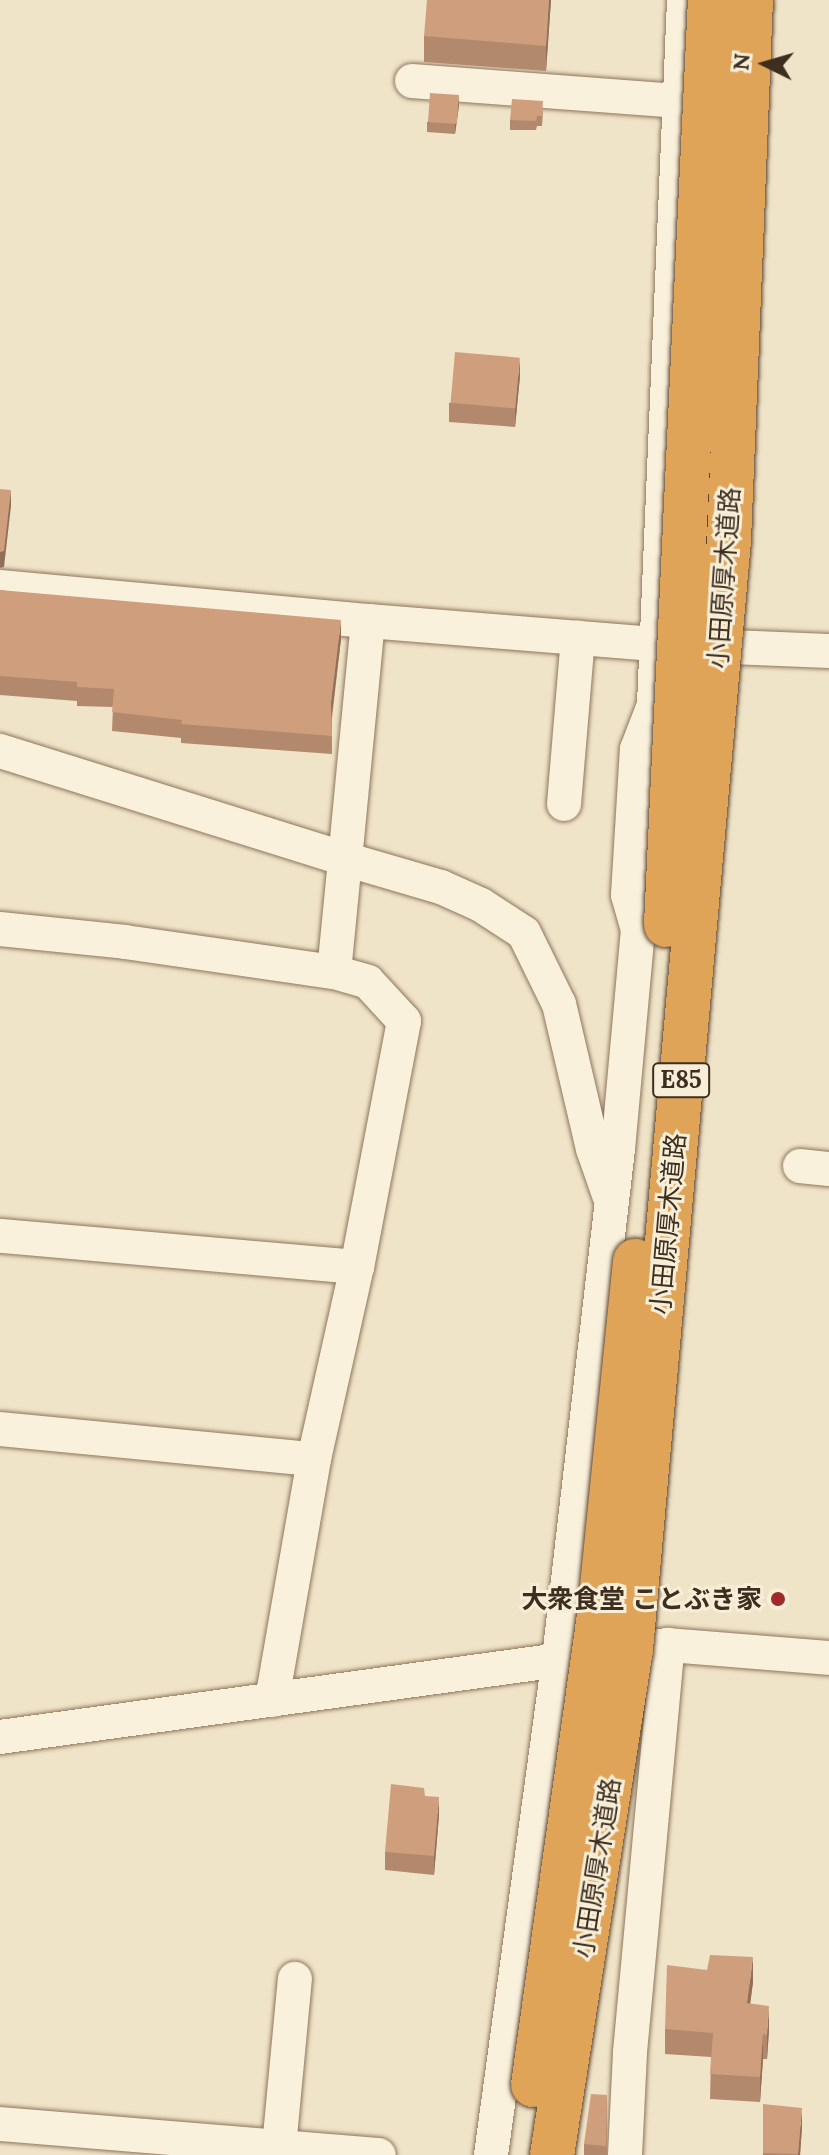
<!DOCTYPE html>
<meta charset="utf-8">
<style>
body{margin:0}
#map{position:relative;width:829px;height:2155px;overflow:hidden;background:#f0e4c8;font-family:Lora,"Noto Sans JP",serif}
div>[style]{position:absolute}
.roads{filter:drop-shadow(0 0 2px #8d765c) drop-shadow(0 0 2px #8d765c)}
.street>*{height:34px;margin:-17px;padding:0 17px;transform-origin:17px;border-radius:17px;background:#faf1dc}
.bridges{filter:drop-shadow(0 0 2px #5b4430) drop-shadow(0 0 2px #5b4430)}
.highway-bridge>*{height:44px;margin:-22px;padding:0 22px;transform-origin:22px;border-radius:22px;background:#e0a458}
.wall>*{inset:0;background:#b2896c}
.shaded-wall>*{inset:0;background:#916f58}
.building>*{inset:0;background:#cf9f7d;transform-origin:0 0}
.dots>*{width:22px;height:22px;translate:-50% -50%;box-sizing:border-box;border:4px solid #f7eed8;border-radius:50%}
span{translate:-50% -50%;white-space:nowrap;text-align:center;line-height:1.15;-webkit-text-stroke:6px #f7eed8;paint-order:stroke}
.shield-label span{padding:2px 6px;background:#f7eed8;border:2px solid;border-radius:6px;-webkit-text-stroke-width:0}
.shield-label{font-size:24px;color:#3d2e20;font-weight:700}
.street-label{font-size:26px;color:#3d2e20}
.poi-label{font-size:26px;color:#3d2e20;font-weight:700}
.right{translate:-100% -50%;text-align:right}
.north{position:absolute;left:725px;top:24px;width:80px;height:80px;-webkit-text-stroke:6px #f7eed8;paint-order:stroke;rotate:275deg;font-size:22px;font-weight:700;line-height:32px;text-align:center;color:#3d2e20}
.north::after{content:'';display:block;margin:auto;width:28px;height:36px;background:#3d2e20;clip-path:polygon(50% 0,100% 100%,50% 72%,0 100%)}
</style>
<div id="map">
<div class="roads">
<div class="street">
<i style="left:412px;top:81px;width:268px;rotate:4.3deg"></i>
<i style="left:0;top:587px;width:370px;rotate:5.3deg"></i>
<i style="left:368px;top:621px;width:239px;rotate:95.5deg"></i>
<i style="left:345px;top:859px;width:362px;rotate:-162.6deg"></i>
<i style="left:368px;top:621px;width:290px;rotate:4.6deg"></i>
<i style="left:657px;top:644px;width:172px;rotate:2.3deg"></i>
<i style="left:564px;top:804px;width:167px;rotate:-85.2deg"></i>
<i style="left:0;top:929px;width:126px;rotate:5.9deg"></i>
<i style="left:125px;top:942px;width:211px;rotate:8.2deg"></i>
<i style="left:334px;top:972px;width:35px;rotate:16deg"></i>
<i style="left:368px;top:982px;width:53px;rotate:47.3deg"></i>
<i style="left:404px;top:1021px;width:250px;rotate:100.8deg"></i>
<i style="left:357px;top:1267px;width:358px;rotate:-175deg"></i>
<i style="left:334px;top:972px;width:114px;rotate:-84.4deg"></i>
<i style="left:345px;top:859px;width:100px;rotate:16.3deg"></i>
<i style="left:441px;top:887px;width:44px;rotate:24.2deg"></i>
<i style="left:481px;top:905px;width:51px;rotate:33.1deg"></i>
<i style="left:524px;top:933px;width:79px;rotate:63.8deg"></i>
<i style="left:559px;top:1004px;width:149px;rotate:76.8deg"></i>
<i style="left:593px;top:1149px;width:49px;rotate:70.8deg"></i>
<i style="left:800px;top:1166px;width:29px;rotate:6deg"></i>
<i style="left:0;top:1429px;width:315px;rotate:5.5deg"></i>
<i style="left:272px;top:1700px;width:245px;rotate:-80.1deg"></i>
<i style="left:314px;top:1459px;width:197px;rotate:-77.4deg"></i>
<i style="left:0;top:1737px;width:674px;rotate:-7.84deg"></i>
<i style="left:668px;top:1645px;width:162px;rotate:4.6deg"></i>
<i style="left:0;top:2124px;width:380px;rotate:4.7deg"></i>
<i style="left:279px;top:2147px;width:169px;rotate:-84.6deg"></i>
<i style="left:491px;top:2155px;width:502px;rotate:-82.21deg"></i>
<i style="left:559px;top:1658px;width:512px;rotate:-83.39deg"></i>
<i style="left:618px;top:1149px;width:220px;rotate:-84.8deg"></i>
<i style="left:638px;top:930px;width:36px;rotate:-106deg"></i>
<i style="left:628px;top:895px;width:146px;rotate:-86.5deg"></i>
<i style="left:637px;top:749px;width:47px;rotate:-68.9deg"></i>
<i style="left:654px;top:705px;width:706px;rotate:-87.56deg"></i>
<i style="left:625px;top:2155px;width:103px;rotate:-87.2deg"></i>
<i style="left:630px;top:2052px;width:409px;rotate:-84.7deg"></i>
</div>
</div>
<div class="bridges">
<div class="highway-bridge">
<i style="left:666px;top:925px;width:926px;rotate:-87.28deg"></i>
<i style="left:533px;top:2085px;width:484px;rotate:-82deg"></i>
<i style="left:600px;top:1606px;width:347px;rotate:-84.2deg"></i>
<i style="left:552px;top:2155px;width:512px;rotate:-81.13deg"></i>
<i style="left:631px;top:1649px;width:1113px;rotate:-84.95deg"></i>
<i style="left:729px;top:540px;width:540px;rotate:-87.67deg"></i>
</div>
</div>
<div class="wall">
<i style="clip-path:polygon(551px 0,546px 71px,424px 62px,424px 36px)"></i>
<i style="clip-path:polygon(459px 105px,455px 134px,427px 132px,427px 122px)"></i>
<i style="clip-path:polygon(543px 111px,542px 126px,537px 126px,536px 130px,510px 130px,510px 120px)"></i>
<i style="clip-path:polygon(520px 376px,515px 427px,449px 422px,449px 403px)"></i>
<i style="clip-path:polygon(0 590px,341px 639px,332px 718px,332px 754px,181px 743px,181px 738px,112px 731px,113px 707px,77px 706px,77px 701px,0 695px)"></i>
<i style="clip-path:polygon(425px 1796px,439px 1815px,434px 1875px,385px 1870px,385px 1852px)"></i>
<i style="clip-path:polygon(753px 1982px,750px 2004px,769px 2030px,767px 2059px,763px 2059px,760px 2102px,710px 2099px,711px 2057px,665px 2054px,665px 2029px)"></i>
<i style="clip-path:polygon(607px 2095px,607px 2155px,584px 2155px,584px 2144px)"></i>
<i style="clip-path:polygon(763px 2104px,802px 2127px,800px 2155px,763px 2155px)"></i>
</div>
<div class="shaded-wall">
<i style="clip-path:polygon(549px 0,551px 0,546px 71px,546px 46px)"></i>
<i style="clip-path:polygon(459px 95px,459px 105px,455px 134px,455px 124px)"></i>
<i style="clip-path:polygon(520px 358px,520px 376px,515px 427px,515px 408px)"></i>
<i style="clip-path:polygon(11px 490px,11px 506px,4px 567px,0 568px,0 552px)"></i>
<i style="clip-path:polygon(341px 620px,341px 639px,331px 721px,331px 703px)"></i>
<i style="clip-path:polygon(439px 1797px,439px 1815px,434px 1875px,434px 1856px)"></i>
<i style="clip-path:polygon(753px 1957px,753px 1982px,747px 2028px,747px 2003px)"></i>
<i style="clip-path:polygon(769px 2006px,769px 2030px,767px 2059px,767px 2035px)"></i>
<i style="clip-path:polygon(763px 2034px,763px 2059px,760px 2102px,760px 2077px)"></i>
<i style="clip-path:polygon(802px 2108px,802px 2127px,800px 2155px,798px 2155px)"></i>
</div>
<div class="building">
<i style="clip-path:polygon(427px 0,549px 0,546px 46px,424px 36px)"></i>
<i style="left:430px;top:93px;width:29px;height:29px;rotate:4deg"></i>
<i style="clip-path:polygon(512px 99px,543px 101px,542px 116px,537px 116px,536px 121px,510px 120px)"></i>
<i style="left:455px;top:352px;width:65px;height:51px;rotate:5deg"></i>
<i style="clip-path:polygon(0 489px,11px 490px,4px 551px,0 552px)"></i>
<i style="clip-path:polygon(0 590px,341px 620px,331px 703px,332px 736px,181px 724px,182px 720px,112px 712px,114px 689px,77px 687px,77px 682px,0 676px)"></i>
<i style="clip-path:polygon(391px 1784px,424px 1788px,425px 1796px,439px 1797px,434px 1856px,385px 1852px)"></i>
<i style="clip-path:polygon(710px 1955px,753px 1957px,747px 2003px,769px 2006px,767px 2035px,763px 2034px,760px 2077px,710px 2074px,713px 2033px,665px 2029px,667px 1965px,707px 1970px)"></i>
<i style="clip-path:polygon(591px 2094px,607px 2095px,606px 2146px,584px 2144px)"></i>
<i style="clip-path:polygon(763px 2104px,802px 2108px,798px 2154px,763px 2153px)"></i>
</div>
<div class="dots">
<i style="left:778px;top:1599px;background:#9e2a2b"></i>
</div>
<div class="shield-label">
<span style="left:681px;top:1080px">E85</span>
</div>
<div class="street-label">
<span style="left:724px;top:578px;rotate:-86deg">小田原厚木道路</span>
<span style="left:668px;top:1224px;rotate:-85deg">小田原厚木道路</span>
<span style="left:597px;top:1868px;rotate:-81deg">小田原厚木道路</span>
</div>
<div class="poi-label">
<span class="right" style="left:762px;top:1599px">大衆食堂 ことぶき家</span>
</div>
<div class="north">N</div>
</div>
